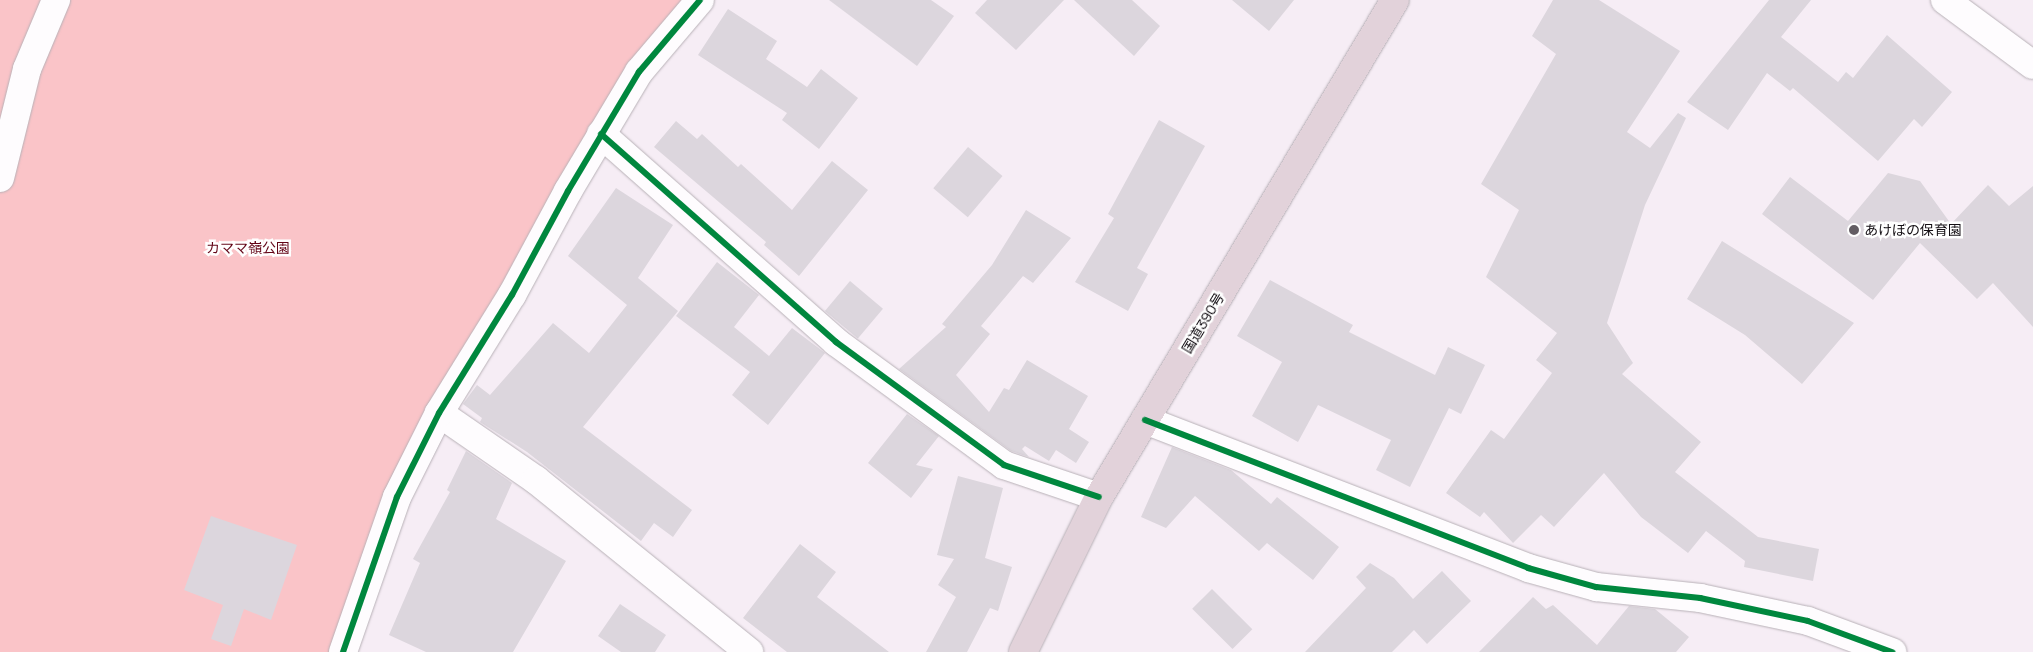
<!DOCTYPE html>
<meta charset="utf-8">
<style>
body{margin:0}
#map{position:relative;width:2033px;height:652px;overflow:hidden;background:#f6edf5;font-family:"Space Grotesk","Noto Sans JP",sans-serif}
div>[style]{position:absolute}
.green>*{inset:0;background:#fac4c8}
.building>*{inset:0;background:#dcd6dd;transform-origin:0 0}
.roads{filter:drop-shadow(0 0 1px #b8b1b7) drop-shadow(0 0 1px #b8b1b7)}
.minor>*{height:28px;margin:-14px;padding:0 14px;transform-origin:14px;border-radius:14px;background:#fefcfe}
.highway>*{height:28px;margin:-14px;padding:0 14px;transform-origin:14px;border-radius:14px;background:#e2d2da}
.cycleway>*{height:6px;margin:-3px;padding:0 3px;transform-origin:3px;border-radius:3px;background:#00873e}
.dots>*{width:14px;height:14px;translate:-50% -50%;box-sizing:border-box;border:2px solid #fff;border-radius:50%}
span{translate:-50% -50%;white-space:nowrap;text-align:center;line-height:1.15;-webkit-text-stroke:5px #fff;paint-order:stroke}
.poi-label{font-size:14px;color:#140f14}
.left{translate:0 -50%;text-align:left}
.park-label{font-size:14px;color:#630517}
.street-label{font-size:14px;color:#140f14}
</style>
<div id="map">
<div class="green">
<i style="clip-path:polygon(0 0,710px 0,601px 134px,439px 413px,345px 652px,0 652px)"></i>
</div>
<div class="building">
<i style="clip-path:polygon(829px 0,931px 0,954px 16px,917px 66px)"></i>
<i style="clip-path:polygon(987px 0,1064px 0,1016px 50px,975px 13px)"></i>
<i style="clip-path:polygon(1074px 0,1132px 0,1160px 26px,1134px 56px)"></i>
<i style="clip-path:polygon(1232px 0,1294px 0,1269px 31px)"></i>
<i style="clip-path:polygon(1553px 0,1599px 0,1680px 51px,1627px 132px,1650px 148px,1678px 113px,1686px 118px,1645px 205px,1607px 323px,1633px 363px,1622px 374px,1701px 442px,1675px 472px,1758px 537px,1819px 549px,1813px 581px,1744px 567px,1745px 561px,1706px 531px,1688px 553px,1641px 517px,1604px 473px,1554px 527px,1541px 515px,1513px 543px,1484px 512px,1480px 517px,1446px 493px,1491px 430px,1504px 439px,1552px 373px,1536px 360px,1557px 333px,1486px 277px,1519px 210px,1481px 184px,1556px 54px,1532px 36px)"></i>
<i style="clip-path:polygon(1769px 0,1811px 0,1781px 37px,1838px 82px,1846px 72px,1853px 78px,1887px 35px,1952px 92px,1922px 127px,1914px 119px,1878px 161px,1793px 88px,1790px 91px,1767px 73px,1728px 130px,1687px 102px)"></i>
<i style="clip-path:polygon(728px 9px,777px 41px,766px 59px,807px 87px,821px 69px,858px 98px,819px 149px,782px 120px,787px 113px,698px 55px)"></i>
<i style="clip-path:polygon(1159px 120px,1205px 146px,1137px 268px,1148px 274px,1128px 311px,1075px 282px,1114px 218px,1108px 214px)"></i>
<i style="clip-path:polygon(676px 121px,697px 139px,702px 134px,738px 167px,741px 164px,792px 210px,832px 161px,868px 190px,799px 276px,764px 245px,766px 242px,654px 147px)"></i>
<i style="left:968px;top:147px;width:45px;height:54px;rotate:40deg"></i>
<i style="clip-path:polygon(1888px 173px,1920px 181px,1951px 224px,1988px 185px,2009px 206px,2033px 186px,2033px 327px,1993px 283px,1977px 299px,1920px 243px,1873px 300px,1762px 214px,1790px 177px,1848px 221px)"></i>
<i style="clip-path:polygon(616px 188px,673px 225px,638px 278px,678px 311px,583px 427px,692px 510px,673px 537px,654px 523px,641px 541px,527px 452px,480px 422px,482px 418px,463px 404px,477px 385px,490px 395px,553px 323px,589px 353px,627px 305px,568px 256px)"></i>
<i style="clip-path:polygon(1026px 210px,1071px 238px,1033px 283px,1023px 276px,981px 326px,990px 334px,956px 375px,989px 412px,1004px 388px,1009px 390px,1027px 360px,1088px 396px,1069px 429px,1089px 442px,1076px 463px,1056px 450px,1049px 461px,1025px 446px,1022px 449px,1029px 457px,1011px 451px,899px 369px,946px 327px,942px 324px,992px 265px)"></i>
<i style="clip-path:polygon(1722px 241px,1854px 323px,1802px 384px,1745px 335px,1687px 299px)"></i>
<i style="clip-path:polygon(717px 262px,759px 295px,734px 327px,769px 356px,792px 328px,825px 353px,768px 425px,732px 395px,750px 372px,676px 316px)"></i>
<i style="clip-path:polygon(1270px 280px,1353px 325px,1349px 332px,1435px 375px,1448px 347px,1485px 365px,1461px 414px,1449px 408px,1410px 487px,1376px 470px,1391px 440px,1318px 405px,1298px 442px,1252px 416px,1282px 362px,1237px 336px)"></i>
<i style="left:850px;top:281px;width:43px;height:39px;rotate:40deg"></i>
<i style="clip-path:polygon(907px 414px,939px 436px,916px 465px,933px 469px,911px 498px,868px 463px)"></i>
<i style="clip-path:polygon(1172px 447px,1231px 470px,1271px 504px,1277px 497px,1339px 547px,1313px 580px,1267px 543px,1259px 551px,1195px 496px,1166px 528px,1141px 517px)"></i>
<i style="clip-path:polygon(466px 451px,512px 483px,496px 519px,566px 561px,513px 652px,426px 652px,389px 635px,420px 563px,413px 559px,450px 492px,447px 490px)"></i>
<i style="clip-path:polygon(958px 476px,1003px 488px,985px 558px,1012px 567px,998px 611px,990px 608px,967px 652px,926px 652px,956px 597px,938px 585px,954px 559px,937px 555px)"></i>
<i style="clip-path:polygon(211px 516px,297px 545px,271px 620px,244px 609px,231px 646px,211px 639px,223px 605px,184px 590px)"></i>
<i style="clip-path:polygon(800px 544px,836px 572px,817px 597px,889px 652px,787px 652px,743px 618px)"></i>
<i style="clip-path:polygon(1370px 563px,1394px 578px,1413px 599px,1442px 571px,1471px 601px,1427px 644px,1414px 630px,1392px 652px,1305px 652px,1366px 588px,1356px 577px)"></i>
<i style="left:1212px;top:589px;width:57px;height:28px;rotate:45deg"></i>
<i style="clip-path:polygon(1533px 597px,1546px 609px,1553px 605px,1597px 645px,1629px 606px,1655px 609px,1689px 637px,1676px 652px,1479px 652px)"></i>
<i style="clip-path:polygon(620px 604px,666px 635px,655px 652px,621px 652px,598px 636px)"></i>
</div>
<div class="roads">
<div class="minor">
<i style="left:1945px;top:0;width:109px;rotate:36.5deg"></i>
<i style="left:601px;top:134px;width:314px;rotate:41.5deg"></i>
<i style="left:836px;top:342px;width:208px;rotate:36.2deg"></i>
<i style="left:1004px;top:465px;width:100px;rotate:18.6deg"></i>
<i style="left:0;top:178px;width:112px;rotate:-76.1deg"></i>
<i style="left:27px;top:69px;width:75px;rotate:-67.2deg"></i>
<i style="left:439px;top:413px;width:118px;rotate:34.6deg"></i>
<i style="left:536px;top:480px;width:274px;rotate:38.9deg"></i>
<i style="left:1145px;top:420px;width:411px;rotate:21.1deg"></i>
<i style="left:1528px;top:568px;width:71px;rotate:15.6deg"></i>
<i style="left:1596px;top:587px;width:105px;rotate:6deg"></i>
<i style="left:1700px;top:598px;width:110px;rotate:12deg"></i>
<i style="left:1808px;top:621px;width:90px;rotate:20.3deg"></i>
<i style="left:343px;top:652px;width:164px;rotate:-70.8deg"></i>
<i style="left:397px;top:497px;width:94px;rotate:-63.4deg"></i>
<i style="left:439px;top:413px;width:139px;rotate:-58.3deg"></i>
<i style="left:512px;top:295px;width:118px;rotate:-61.7deg"></i>
<i style="left:568px;top:191px;width:139px;rotate:-59.2deg"></i>
<i style="left:639px;top:72px;width:94px;rotate:-49.7deg"></i>
</div>
<div class="highway">
<i style="left:1023px;top:652px;width:173px;rotate:-63.9deg"></i>
<i style="left:1099px;top:497px;width:578px;rotate:-59.22deg"></i>
</div>
</div>
<div class="cycleway">
<i style="left:601px;top:134px;width:314px;rotate:41.5deg"></i>
<i style="left:836px;top:342px;width:208px;rotate:36.2deg"></i>
<i style="left:1004px;top:465px;width:100px;rotate:18.6deg"></i>
<i style="left:1145px;top:420px;width:411px;rotate:21.1deg"></i>
<i style="left:1528px;top:568px;width:71px;rotate:15.6deg"></i>
<i style="left:1596px;top:587px;width:105px;rotate:6deg"></i>
<i style="left:1700px;top:598px;width:110px;rotate:12deg"></i>
<i style="left:1808px;top:621px;width:90px;rotate:20.3deg"></i>
<i style="left:343px;top:652px;width:164px;rotate:-70.8deg"></i>
<i style="left:397px;top:497px;width:94px;rotate:-63.4deg"></i>
<i style="left:439px;top:413px;width:139px;rotate:-58.3deg"></i>
<i style="left:512px;top:295px;width:118px;rotate:-61.7deg"></i>
<i style="left:568px;top:191px;width:139px;rotate:-59.2deg"></i>
<i style="left:639px;top:72px;width:94px;rotate:-49.7deg"></i>
</div>
<div class="dots">
<i style="left:1854px;top:230px;background:#635d63"></i>
</div>
<div class="poi-label">
<span class="left" style="left:1864px;top:230px">あけぼの保育園</span>
</div>
<div class="park-label">
<span style="left:248px;top:248px">カママ嶺公園</span>
</div>
<div class="street-label">
<span style="left:1203px;top:323px;rotate:-59deg">国道390号</span>
</div>
</div>
